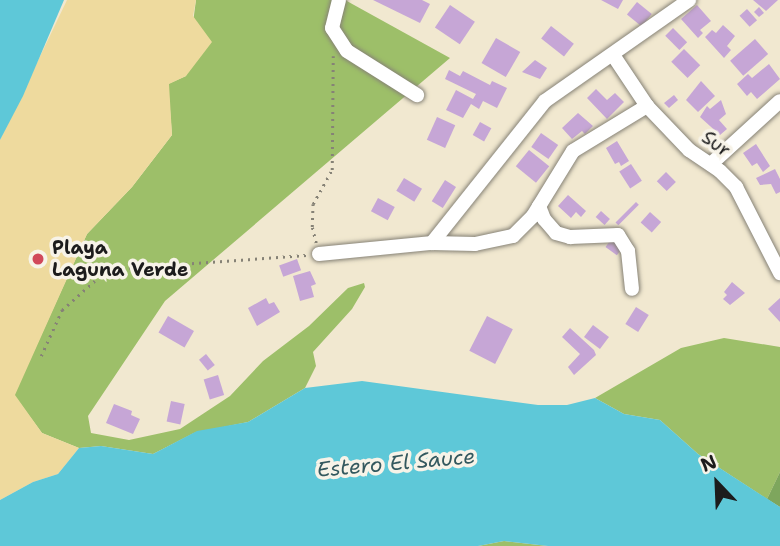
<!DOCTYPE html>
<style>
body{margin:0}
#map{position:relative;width:780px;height:546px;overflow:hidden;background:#f1e8d0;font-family:"Shantell Sans",sans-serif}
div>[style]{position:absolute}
.green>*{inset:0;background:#9dbf69}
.forest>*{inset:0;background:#7ea65d}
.sand>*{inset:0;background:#eeda9e}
.water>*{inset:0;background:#5ec8d8}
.building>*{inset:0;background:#c6a6d6;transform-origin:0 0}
.path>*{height:2.5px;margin-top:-1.25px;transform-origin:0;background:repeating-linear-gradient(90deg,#868276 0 2px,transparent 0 7px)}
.roads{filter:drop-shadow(0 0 2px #868276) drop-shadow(0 0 2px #868276)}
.minor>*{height:14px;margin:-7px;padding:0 7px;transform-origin:7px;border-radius:7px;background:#fff}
.dots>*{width:19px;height:19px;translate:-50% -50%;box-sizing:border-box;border:4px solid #f7f3e8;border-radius:50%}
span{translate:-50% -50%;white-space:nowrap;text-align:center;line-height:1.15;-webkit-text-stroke:7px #f7f3e8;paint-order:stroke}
.street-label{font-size:19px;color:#1c1c1c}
.poi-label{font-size:19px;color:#1c1c1c;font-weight:700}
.left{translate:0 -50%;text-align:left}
.water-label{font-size:21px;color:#33585e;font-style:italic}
.north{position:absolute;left:682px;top:448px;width:70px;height:70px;-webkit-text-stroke:5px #f7f3e8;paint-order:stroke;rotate:337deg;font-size:19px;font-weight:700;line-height:28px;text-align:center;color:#1c1c1c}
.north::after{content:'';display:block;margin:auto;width:24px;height:32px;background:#1c1c1c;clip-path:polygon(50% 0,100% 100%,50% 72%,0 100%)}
</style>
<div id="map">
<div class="green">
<i style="clip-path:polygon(196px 0,345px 0,450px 58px,165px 301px,88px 416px,91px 433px,129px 440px,180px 429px,230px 396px,263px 361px,309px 326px,348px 288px,364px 283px,365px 287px,352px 309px,313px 352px,316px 366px,305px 388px,248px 422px,194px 433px,153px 454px,101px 446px,79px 448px,42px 433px,14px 395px,87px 234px,132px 187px,172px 135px,168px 84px,186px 76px)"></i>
<i style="clip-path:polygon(724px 338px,780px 347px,780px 472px,767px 499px,698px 454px,660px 420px,624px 414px,595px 398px,681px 348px)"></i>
<i style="clip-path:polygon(504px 541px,548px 546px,478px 546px)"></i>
</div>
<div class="forest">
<i style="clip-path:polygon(780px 472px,780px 507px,767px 499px)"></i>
</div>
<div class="sand">
<i style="clip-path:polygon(67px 0,196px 0,193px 16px,212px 42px,186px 76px,169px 84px,172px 135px,132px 187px,87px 234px,15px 395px,42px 433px,79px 448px,58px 474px,33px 482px,0 500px,0 140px)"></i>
</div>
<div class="water">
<i style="clip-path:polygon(0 0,64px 0,23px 96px,0 140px)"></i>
<i style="clip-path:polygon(362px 381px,538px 405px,567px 405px,595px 398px,624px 414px,660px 420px,698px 454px,780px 507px,780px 546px,548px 546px,504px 541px,478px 546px,0 546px,0 500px,33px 482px,58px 474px,79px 448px,101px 446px,153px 454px,197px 431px,248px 422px,305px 388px)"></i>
</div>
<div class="building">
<i style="clip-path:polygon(373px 0,422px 0,430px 4px,420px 23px)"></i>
<i style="clip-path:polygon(601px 0,623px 0,618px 9px)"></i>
<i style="clip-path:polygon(753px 0,778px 0,766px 11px)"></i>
<i style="left:637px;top:2px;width:19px;height:16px;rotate:39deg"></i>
<i style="left:450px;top:5px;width:30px;height:27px;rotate:34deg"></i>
<i style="clip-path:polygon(697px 5px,711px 21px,700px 30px,703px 33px,698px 38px,681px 19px)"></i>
<i style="clip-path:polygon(759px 7px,764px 13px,759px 17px,754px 12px)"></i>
<i style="left:747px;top:9px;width:15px;height:10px;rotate:48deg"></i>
<i style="clip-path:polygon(723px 25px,735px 36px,727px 46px,731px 50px,724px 58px,705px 37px,712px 30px,716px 33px)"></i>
<i style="left:551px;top:26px;width:29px;height:16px;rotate:38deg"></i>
<i style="left:673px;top:28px;width:20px;height:11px;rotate:45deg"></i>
<i style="left:496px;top:38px;width:28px;height:29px;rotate:30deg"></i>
<i style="left:755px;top:39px;width:20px;height:33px;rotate:49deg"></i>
<i style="left:684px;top:49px;width:23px;height:18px;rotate:45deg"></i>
<i style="clip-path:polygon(535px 60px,547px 68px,540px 79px,522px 72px)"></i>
<i style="clip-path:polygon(769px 64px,780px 79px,757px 99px,751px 92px,747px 96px,737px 84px,748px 74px,752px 78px)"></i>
<i style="clip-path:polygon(449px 70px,460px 76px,463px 71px,490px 85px,492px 81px,507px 88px,497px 108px,483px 101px,479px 109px,471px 104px,463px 118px,446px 110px,456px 90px,473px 99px,476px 94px,445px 79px)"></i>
<i style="clip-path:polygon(701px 81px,715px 96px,698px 112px,686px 100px)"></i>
<i style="clip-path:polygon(596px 89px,607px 100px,615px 93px,624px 102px,607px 119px,587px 98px)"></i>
<i style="clip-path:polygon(674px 95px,678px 100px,669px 108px,664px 103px)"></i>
<i style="clip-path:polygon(721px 100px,726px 114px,719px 120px,727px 129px,720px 135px,700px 117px,707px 106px,710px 109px)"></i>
<i style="clip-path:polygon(578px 113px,593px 126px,585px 134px,582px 131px,572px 139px,562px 128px)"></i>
<i style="left:437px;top:117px;width:20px;height:25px;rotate:24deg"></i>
<i style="left:480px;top:122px;width:13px;height:15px;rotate:29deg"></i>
<i style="left:541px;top:133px;width:21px;height:17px;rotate:35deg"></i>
<i style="clip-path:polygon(617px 141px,629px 161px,621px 166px,619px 162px,615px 164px,606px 148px)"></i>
<i style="clip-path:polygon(756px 144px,770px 166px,763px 172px,757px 163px,752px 166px,743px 153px)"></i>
<i style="left:529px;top:150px;width:26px;height:21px;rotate:39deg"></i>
<i style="left:631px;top:164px;width:20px;height:14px;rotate:57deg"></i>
<i style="clip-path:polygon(775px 169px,780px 179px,780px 192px,776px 194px,771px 184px,760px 185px,756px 178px)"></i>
<i style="left:666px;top:172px;width:14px;height:13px;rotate:45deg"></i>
<i style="left:404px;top:178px;width:21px;height:15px;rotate:31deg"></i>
<i style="left:445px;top:180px;width:13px;height:25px;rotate:32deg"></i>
<i style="clip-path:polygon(568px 195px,586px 211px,581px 217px,576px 212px,571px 218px,558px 206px)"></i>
<i style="left:378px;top:198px;width:19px;height:15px;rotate:28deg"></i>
<i style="left:636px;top:202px;width:4px;height:29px;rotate:45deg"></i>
<i style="left:601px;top:211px;width:12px;height:8px;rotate:42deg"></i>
<i style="left:650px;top:212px;width:15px;height:14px;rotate:42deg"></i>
<i style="left:612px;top:238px;width:14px;height:11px;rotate:36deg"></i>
<i style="left:297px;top:259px;width:12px;height:19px;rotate:70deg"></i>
<i style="clip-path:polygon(310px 271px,316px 284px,311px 286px,314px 297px,300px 301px,293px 276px)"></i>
<i style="clip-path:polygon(732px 282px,745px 293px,730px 305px,723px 299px,727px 295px,724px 292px)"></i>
<i style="clip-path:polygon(266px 298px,269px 304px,274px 302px,280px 312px,257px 326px,248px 308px)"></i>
<i style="clip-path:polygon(780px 298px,780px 322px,768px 309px)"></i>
<i style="left:636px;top:307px;width:15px;height:20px;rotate:32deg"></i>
<i style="left:168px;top:316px;width:30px;height:19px;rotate:30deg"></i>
<i style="left:487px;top:316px;width:29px;height:39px;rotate:27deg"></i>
<i style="left:593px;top:325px;width:20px;height:15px;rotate:37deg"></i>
<i style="clip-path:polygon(570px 328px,594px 350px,596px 355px,574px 375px,568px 367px,580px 354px,562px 337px)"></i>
<i style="left:206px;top:354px;width:14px;height:9px;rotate:51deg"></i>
<i style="left:218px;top:375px;width:21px;height:15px;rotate:73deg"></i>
<i style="left:171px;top:401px;width:14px;height:21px;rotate:12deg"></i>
<i style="clip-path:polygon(114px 404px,132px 411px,131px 415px,140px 419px,133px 434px,106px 423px)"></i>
</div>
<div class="path">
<i style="left:316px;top:243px;width:16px;rotate:-104deg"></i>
<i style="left:312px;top:227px;width:23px;rotate:-88deg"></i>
<i style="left:313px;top:204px;width:39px;rotate:-61deg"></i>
<i style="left:332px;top:170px;width:114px;rotate:-89.5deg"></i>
<i style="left:41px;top:356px;width:51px;rotate:-65.5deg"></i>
<i style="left:62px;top:310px;width:62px;rotate:-41.7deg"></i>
<i style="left:108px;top:269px;width:199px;rotate:-4deg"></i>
</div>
<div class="roads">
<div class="minor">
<i style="left:339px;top:0;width:29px;rotate:104deg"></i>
<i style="left:332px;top:28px;width:27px;rotate:57deg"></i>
<i style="left:347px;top:51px;width:83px;rotate:32.2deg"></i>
<i style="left:613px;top:55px;width:61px;rotate:56.3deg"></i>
<i style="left:647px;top:106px;width:61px;rotate:46.3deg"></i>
<i style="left:689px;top:150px;width:37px;rotate:34deg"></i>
<i style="left:720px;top:171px;width:23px;rotate:45deg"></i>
<i style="left:736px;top:187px;width:97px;rotate:62.9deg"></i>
<i style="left:711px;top:164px;width:93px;rotate:-42.4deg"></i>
<i style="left:539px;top:206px;width:14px;rotate:69deg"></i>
<i style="left:544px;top:219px;width:18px;rotate:49deg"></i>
<i style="left:556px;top:233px;width:15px;rotate:16deg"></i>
<i style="left:570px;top:237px;width:48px;rotate:-2.4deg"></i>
<i style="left:618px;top:235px;width:19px;rotate:58deg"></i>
<i style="left:628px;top:251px;width:38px;rotate:84deg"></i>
<i style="left:432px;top:243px;width:181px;rotate:-51.5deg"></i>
<i style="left:545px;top:101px;width:176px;rotate:-35deg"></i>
<i style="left:319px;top:254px;width:114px;rotate:-5.6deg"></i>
<i style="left:432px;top:243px;width:43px;rotate:1.3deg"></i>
<i style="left:475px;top:244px;width:39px;rotate:-12deg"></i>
<i style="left:513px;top:236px;width:28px;rotate:-45deg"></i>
<i style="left:533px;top:216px;width:76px;rotate:-58.4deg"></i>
<i style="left:573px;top:151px;width:87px;rotate:-31.3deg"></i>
</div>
</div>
<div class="dots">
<i style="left:38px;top:259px;background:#d1495b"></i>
</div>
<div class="street-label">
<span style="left:716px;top:144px;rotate:36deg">Sur</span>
</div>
<div class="poi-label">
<span class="left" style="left:52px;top:259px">Playa<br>Laguna Verde</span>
</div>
<div class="water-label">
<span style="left:396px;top:463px;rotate:-5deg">Estero El Sauce</span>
</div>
<div class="north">N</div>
</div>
